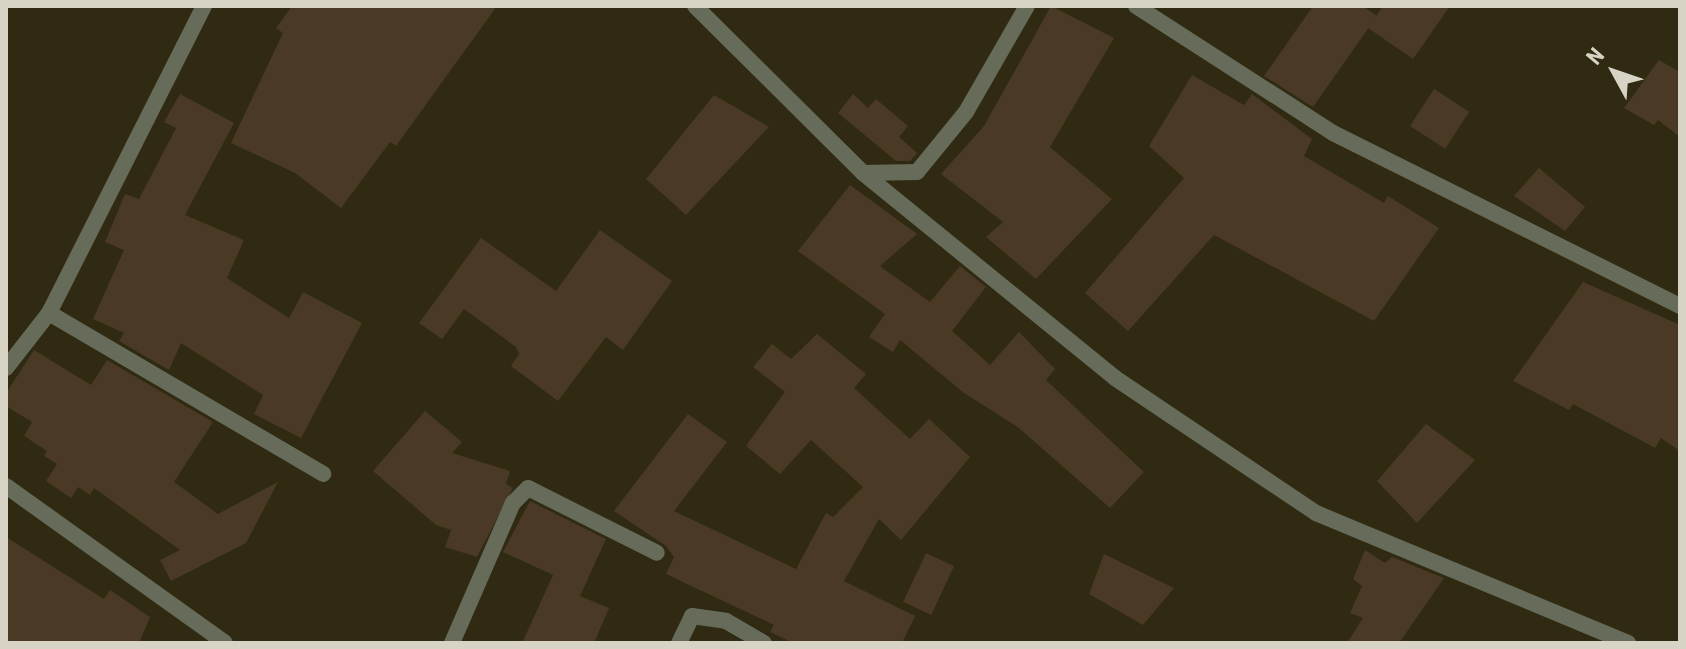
<!DOCTYPE html>
<style>
body{margin:0}
#map{position:relative;width:1686px;height:649px;overflow:hidden;background:#2f2a11;font-family:"Roboto Condensed",sans-serif}
div>[style]{position:absolute}
.building>*{inset:0;background:#4a3a25;transform-origin:0 0}
.street>*{height:16px;margin:-8px;padding:0 8px;transform-origin:8px;border-radius:8px;background:#666c59}
span{translate:-50% -50%;white-space:nowrap;text-align:center;line-height:1.15;-webkit-text-stroke:6px #2f2a11;paint-order:stroke}
.frame{position:absolute;inset:0;border:8px solid #d7d3c5;pointer-events:none}
.north{position:absolute;left:1574px;top:32px;width:80px;height:80px;-webkit-text-stroke:6px #2f2a11;paint-order:stroke;rotate:310deg;font-size:22px;font-weight:700;line-height:32px;text-align:center;color:#d7d3c5}
.north::after{content:'';display:block;margin:auto;width:28px;height:36px;background:#d7d3c5;clip-path:polygon(50% 0,100% 100%,50% 72%,0 100%)}
</style>
<div id="map">
<div class="building">
<i style="clip-path:polygon(292px 6px,497px 6px,396px 146px,390px 142px,341px 208px,295px 173px,231px 143px,283px 33px,276px 28px)"></i>
<i style="clip-path:polygon(1051px 6px,1114px 38px,1050px 147px,1112px 199px,1036px 279px,986px 237px,1003px 222px,941px 174px,984px 126px)"></i>
<i style="clip-path:polygon(1313px 6px,1363px 6px,1377px 16px,1313px 107px,1264px 76px)"></i>
<i style="clip-path:polygon(1383px 6px,1450px 6px,1413px 59px,1368px 28px)"></i>
<i style="clip-path:polygon(1659px 60px,1680px 72px,1680px 137px,1658px 120px,1654px 125px,1624px 108px)"></i>
<i style="clip-path:polygon(1192px 75px,1244px 105px,1252px 94px,1312px 139px,1304px 156px,1384px 203px,1388px 196px,1439px 228px,1374px 321px,1214px 235px,1128px 331px,1085px 293px,1184px 178px,1149px 146px)"></i>
<i style="left:1434px;top:89px;width:42px;height:44px;rotate:33deg"></i>
<i style="clip-path:polygon(180px 94px,234px 123px,185px 215px,244px 240px,227px 278px,289px 318px,303px 292px,362px 323px,301px 438px,254px 414px,263px 395px,181px 343px,169px 370px,119px 341px,124px 333px,93px 319px,124px 250px,105px 242px,125px 194px,139px 199px,176px 128px,164px 122px)"></i>
<i style="clip-path:polygon(853px 94px,868px 108px,876px 99px,908px 126px,899px 137px,917px 153px,910px 161px,896px 161px,838px 113px)"></i>
<i style="clip-path:polygon(714px 95px,769px 127px,686px 215px,646px 179px)"></i>
<i style="clip-path:polygon(1539px 168px,1585px 207px,1565px 231px,1514px 196px)"></i>
<i style="clip-path:polygon(850px 185px,917px 234px,880px 266px,930px 302px,960px 266px,986px 287px,952px 331px,990px 365px,1019px 332px,1055px 369px,1046px 380px,1144px 472px,1110px 508px,1019px 428px,964px 393px,900px 340px,893px 352px,869px 337px,885px 314px,798px 251px)"></i>
<i style="clip-path:polygon(600px 230px,672px 281px,623px 350px,606px 337px,558px 401px,511px 366px,519px 354px,516px 347px,464px 309px,442px 339px,419px 323px,481px 238px,556px 291px)"></i>
<i style="clip-path:polygon(1583px 282px,1680px 325px,1680px 451px,1661px 438px,1655px 448px,1573px 404px,1569px 410px,1513px 381px)"></i>
<i style="clip-path:polygon(817px 334px,866px 374px,854px 388px,910px 439px,929px 419px,970px 457px,901px 540px,879px 519px,844px 581px,915px 616px,902px 643px,793px 643px,770px 632px,774px 625px,666px 574px,674px 557px,666px 546px,614px 511px,688px 414px,727px 442px,674px 511px,796px 569px,826px 513px,833px 517px,863px 487px,811px 440px,780px 474px,746px 446px,785px 392px,753px 367px,772px 344px,791px 359px)"></i>
<i style="clip-path:polygon(34px 350px,91px 385px,107px 360px,213px 422px,174px 482px,218px 514px,278px 482px,246px 543px,171px 581px,160px 560px,180px 550px,94px 488px,90px 495px,78px 487px,71px 498px,46px 481px,57px 464px,44px 456px,47px 451px,24px 436px,32px 422px,6px 406px,6px 393px)"></i>
<i style="clip-path:polygon(425px 411px,462px 442px,452px 453px,510px 471px,506px 484px,513px 488px,477px 557px,445px 547px,451px 530px,436px 525px,373px 471px)"></i>
<i style="clip-path:polygon(1426px 424px,1475px 460px,1417px 523px,1377px 481px)"></i>
<i style="clip-path:polygon(530px 501px,606px 539px,580px 596px,609px 608px,594px 643px,522px 643px,553px 575px,503px 552px)"></i>
<i style="clip-path:polygon(6px 537px,104px 599px,110px 590px,150px 617px,139px 643px,6px 643px)"></i>
<i style="clip-path:polygon(1365px 550px,1385px 563px,1392px 557px,1444px 578px,1399px 643px,1347px 643px,1363px 618px,1350px 613px,1362px 586px,1353px 579px)"></i>
<i style="left:926px;top:553px;width:31px;height:54px;rotate:25deg"></i>
<i style="clip-path:polygon(1104px 554px,1174px 588px,1143px 625px,1089px 594px)"></i>
</div>
<div class="street">
<i style="left:695px;top:6px;width:237px;rotate:44.8deg"></i>
<i style="left:863px;top:173px;width:325px;rotate:39.1deg"></i>
<i style="left:1115px;top:378px;width:242px;rotate:33.9deg"></i>
<i style="left:1316px;top:513px;width:338px;rotate:22.6deg"></i>
<i style="left:1136px;top:6px;width:234px;rotate:32.8deg"></i>
<i style="left:1333px;top:133px;width:388px;rotate:26.5deg"></i>
<i style="left:863px;top:173px;width:54px;rotate:-1.1deg"></i>
<i style="left:917px;top:172px;width:77px;rotate:-50.8deg"></i>
<i style="left:966px;top:112px;width:122px;rotate:-60.1deg"></i>
<i style="left:49px;top:313px;width:318px;rotate:30.4deg"></i>
<i style="left:6px;top:368px;width:70px;rotate:-52deg"></i>
<i style="left:49px;top:313px;width:344px;rotate:-63.2deg"></i>
<i style="left:6px;top:486px;width:269px;rotate:35.6deg"></i>
<i style="left:452px;top:643px;width:153px;rotate:-66.5deg"></i>
<i style="left:513px;top:503px;width:21px;rotate:-45deg"></i>
<i style="left:528px;top:488px;width:144px;rotate:26.7deg"></i>
<i style="left:679px;top:643px;width:30px;rotate:-64deg"></i>
<i style="left:692px;top:616px;width:34px;rotate:8deg"></i>
<i style="left:726px;top:621px;width:44px;rotate:30.1deg"></i>
</div>
<div class="frame"></div>
<div class="north">N</div>
</div>
